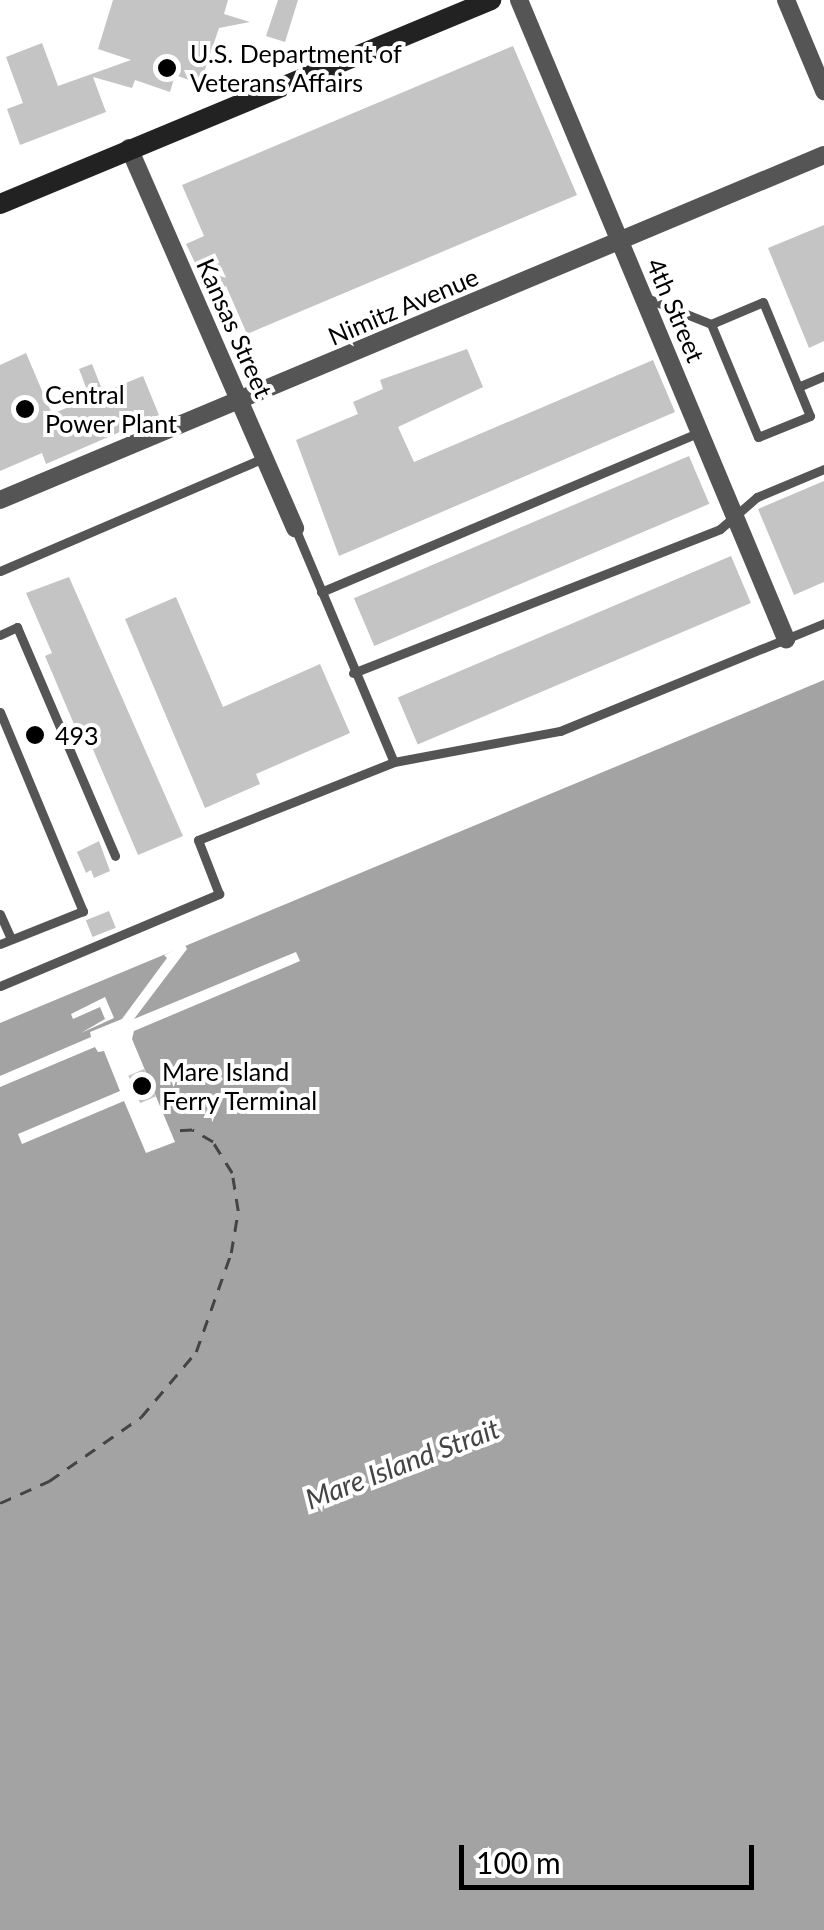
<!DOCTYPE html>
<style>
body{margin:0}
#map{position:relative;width:824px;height:1930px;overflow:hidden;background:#fff;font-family:Lato,sans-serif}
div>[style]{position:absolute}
.water>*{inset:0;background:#a3a3a3}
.pier>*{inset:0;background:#fff}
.ferry>*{height:2.5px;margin-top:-1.25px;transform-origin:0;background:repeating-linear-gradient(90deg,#444 0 12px,transparent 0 22px)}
.building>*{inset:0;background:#c4c4c4;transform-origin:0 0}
.lane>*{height:9px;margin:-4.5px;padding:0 4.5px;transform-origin:4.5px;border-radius:4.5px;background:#555}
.street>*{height:18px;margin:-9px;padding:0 9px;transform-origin:9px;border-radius:9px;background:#555}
.secondary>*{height:20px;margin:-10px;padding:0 10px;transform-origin:10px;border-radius:10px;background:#222}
.dots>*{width:28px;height:28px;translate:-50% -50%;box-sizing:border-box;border:5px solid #fff;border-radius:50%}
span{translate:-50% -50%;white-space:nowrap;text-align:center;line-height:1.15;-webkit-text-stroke:8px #fff;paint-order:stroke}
.poi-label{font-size:25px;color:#000}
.left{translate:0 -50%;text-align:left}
.street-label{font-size:25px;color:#000}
.water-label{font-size:28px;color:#444;font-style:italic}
.scale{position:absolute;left:459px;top:1845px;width:295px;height:45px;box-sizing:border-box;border:5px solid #000;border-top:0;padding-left:12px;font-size:30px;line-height:35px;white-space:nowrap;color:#000;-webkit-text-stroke:8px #fff;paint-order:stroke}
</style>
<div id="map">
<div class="water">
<i style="clip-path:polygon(824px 680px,824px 1930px,0 1930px,0 1023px)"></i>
</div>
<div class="pier">
<i style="clip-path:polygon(185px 945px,187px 949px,134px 1019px,296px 952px,300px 961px,134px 1031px,132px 1039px,175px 1142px,146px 1153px,124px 1101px,22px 1144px,18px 1134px,120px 1091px,104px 1051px,98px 1052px,95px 1047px,0 1087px,0 1076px,91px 1037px,90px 1032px,122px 1019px,167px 958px,164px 955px)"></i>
<i style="clip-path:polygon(105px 997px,114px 1018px,81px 1033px,105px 1019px,100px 1007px,73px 1019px,71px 1014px)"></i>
</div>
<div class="ferry">
<i style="left:0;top:1503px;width:54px;rotate:-24.2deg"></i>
<i style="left:49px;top:1481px;width:112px;rotate:-34.8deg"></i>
<i style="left:141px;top:1417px;width:85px;rotate:-49.8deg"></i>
<i style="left:196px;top:1352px;width:105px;rotate:-70.5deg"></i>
<i style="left:231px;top:1253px;width:43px;rotate:-80.5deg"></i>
<i style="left:238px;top:1211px;width:38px;rotate:-99deg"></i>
<i style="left:232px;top:1173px;width:36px;rotate:-122deg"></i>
<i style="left:213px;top:1142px;width:24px;rotate:-150deg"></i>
<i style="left:192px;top:1130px;width:22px;rotate:177deg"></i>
</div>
<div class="building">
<i style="clip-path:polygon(113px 0,228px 0,224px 14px,250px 22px,219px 28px,200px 84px,175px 75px,170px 92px,135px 80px,132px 88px,93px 77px,106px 112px,20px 145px,7px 109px,23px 103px,6px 57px,42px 43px,58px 86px,131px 60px,98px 49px)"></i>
<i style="clip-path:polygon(278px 0,298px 0,285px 42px,266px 36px)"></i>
<i style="clip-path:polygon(513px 46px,577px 195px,247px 334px,226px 286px,209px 292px,186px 244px,204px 236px,182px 185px)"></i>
<i style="clip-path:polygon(824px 225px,824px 341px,809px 348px,768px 248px)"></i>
<i style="clip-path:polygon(467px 349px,483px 387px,398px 427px,414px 462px,653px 360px,675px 412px,339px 556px,296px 440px,358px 414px,353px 402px,383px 389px,380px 380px)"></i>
<i style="clip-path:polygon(26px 353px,52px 414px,90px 398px,79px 369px,92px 364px,103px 392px,143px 376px,159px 415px,46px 464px,42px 453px,0 471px,0 365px)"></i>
<i style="left:689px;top:456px;width:52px;height:364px;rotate:67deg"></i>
<i style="clip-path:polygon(824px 481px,824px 582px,794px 595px,758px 509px)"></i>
<i style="left:731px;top:556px;width:51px;height:362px;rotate:67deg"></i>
<i style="clip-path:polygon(69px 577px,183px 836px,138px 855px,83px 726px,76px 729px,45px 656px,52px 653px,26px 593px)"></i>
<i style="clip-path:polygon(176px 597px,223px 707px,320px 664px,350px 733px,256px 774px,260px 784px,205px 808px,125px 619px)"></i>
<i style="clip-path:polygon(99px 841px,110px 871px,94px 878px,91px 870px,86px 873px,77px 852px)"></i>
<i style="left:109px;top:911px;width:18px;height:25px;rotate:68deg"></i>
<i style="left:144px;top:1069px;width:30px;height:17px;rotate:67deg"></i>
</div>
<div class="lane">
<i style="left:644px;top:297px;width:72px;rotate:21.9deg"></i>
<i style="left:763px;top:302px;width:123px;rotate:67.6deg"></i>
<i style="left:810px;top:416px;width:56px;rotate:158deg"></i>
<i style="left:758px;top:437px;width:122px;rotate:-112.6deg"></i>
<i style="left:711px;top:324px;width:56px;rotate:-22.9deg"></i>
<i style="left:798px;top:387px;width:28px;rotate:-23deg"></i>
<i style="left:295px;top:528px;width:254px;rotate:67.1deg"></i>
<i style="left:0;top:571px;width:287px;rotate:-23.2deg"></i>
<i style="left:321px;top:592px;width:411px;rotate:-22.9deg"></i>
<i style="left:0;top:635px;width:19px;rotate:-25deg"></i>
<i style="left:17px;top:627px;width:249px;rotate:66.8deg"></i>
<i style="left:353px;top:673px;width:394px;rotate:-21.4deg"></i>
<i style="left:720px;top:529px;width:49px;rotate:-40.9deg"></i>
<i style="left:757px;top:497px;width:73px;rotate:-22.7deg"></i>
<i style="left:0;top:712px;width:216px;rotate:67.4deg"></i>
<i style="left:83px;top:911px;width:89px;rotate:158.3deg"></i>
<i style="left:0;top:914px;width:27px;rotate:66deg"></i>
<i style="left:0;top:986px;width:238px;rotate:-22.8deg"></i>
<i style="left:219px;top:894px;width:58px;rotate:-111.3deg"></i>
<i style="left:198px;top:840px;width:211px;rotate:-21.7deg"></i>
<i style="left:394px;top:762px;width:169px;rotate:-10.6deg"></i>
<i style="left:560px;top:731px;width:285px;rotate:-22.2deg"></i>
</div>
<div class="street">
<i style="left:519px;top:0;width:693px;rotate:67.32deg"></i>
<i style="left:786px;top:0;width:99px;rotate:67.3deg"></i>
<i style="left:129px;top:148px;width:415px;rotate:66.4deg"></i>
<i style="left:0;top:500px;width:893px;rotate:-22.72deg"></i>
</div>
<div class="secondary">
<i style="left:0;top:204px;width:532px;rotate:-22.56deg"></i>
</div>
<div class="dots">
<i style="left:167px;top:68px;background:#000"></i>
<i style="left:25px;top:409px;background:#000"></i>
<i style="left:35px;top:735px;background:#000"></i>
<i style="left:142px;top:1086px;background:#000"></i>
</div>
<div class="poi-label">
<span class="left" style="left:190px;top:68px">U.S. Department of<br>Veterans Affairs</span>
<span class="left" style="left:45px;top:409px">Central<br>Power Plant</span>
<span class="left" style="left:55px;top:735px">493</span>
<span class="left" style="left:162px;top:1086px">Mare Island<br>Ferry Terminal</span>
</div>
<div class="street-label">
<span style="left:403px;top:306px;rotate:-23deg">Nimitz Avenue</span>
<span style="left:676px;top:310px;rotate:67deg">4th Street</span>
<span style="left:235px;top:328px;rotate:66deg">Kansas Street</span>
</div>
<div class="water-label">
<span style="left:402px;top:1463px;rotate:-21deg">Mare Island Strait</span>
</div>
<div class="scale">100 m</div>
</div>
